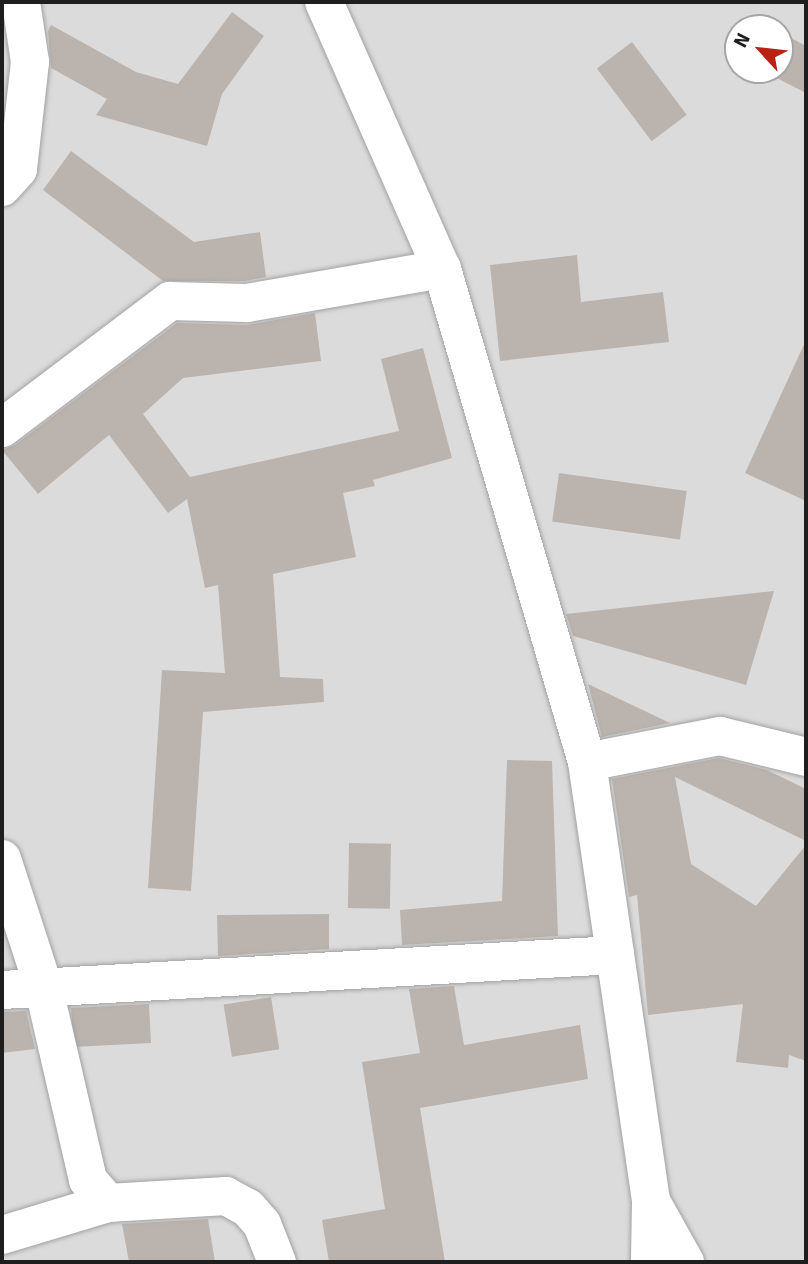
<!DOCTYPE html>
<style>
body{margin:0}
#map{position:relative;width:808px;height:1264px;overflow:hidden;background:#eeece5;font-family:Signika,sans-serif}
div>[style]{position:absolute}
.residential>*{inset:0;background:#dcdbdb}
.building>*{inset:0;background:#bbb4ae;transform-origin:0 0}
.roads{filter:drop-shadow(0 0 2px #a2a2a2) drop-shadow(0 0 2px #a2a2a2)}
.street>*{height:38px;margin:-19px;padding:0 19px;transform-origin:19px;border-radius:19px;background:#fff}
span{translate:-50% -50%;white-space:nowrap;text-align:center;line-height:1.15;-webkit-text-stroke:5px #fff;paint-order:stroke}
.frame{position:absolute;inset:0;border:4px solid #1e1e1e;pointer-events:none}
.north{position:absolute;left:724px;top:14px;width:70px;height:70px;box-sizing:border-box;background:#fff;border:2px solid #a5a5a5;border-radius:50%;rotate:297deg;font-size:19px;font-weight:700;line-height:28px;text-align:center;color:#1e1e1e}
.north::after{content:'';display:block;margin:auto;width:24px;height:32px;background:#b92113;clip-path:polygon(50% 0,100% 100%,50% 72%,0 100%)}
</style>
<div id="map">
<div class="residential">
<i style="clip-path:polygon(evenodd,2px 2px,806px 2px,806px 1262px,2px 1262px,2px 2px,738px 28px,780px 28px,780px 70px,738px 70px,738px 28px)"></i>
</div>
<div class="building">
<i style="clip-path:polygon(232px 12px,264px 36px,222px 94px,207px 146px,96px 115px,107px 99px,51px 68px,48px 31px,51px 25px,136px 72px,178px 84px)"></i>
<i style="clip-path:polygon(780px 32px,806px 46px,806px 93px,761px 70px,780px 70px)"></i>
<i style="left:632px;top:42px;width:91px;height:44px;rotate:53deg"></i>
<i style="clip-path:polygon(71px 151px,194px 242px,260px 232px,266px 277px,245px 281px,163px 281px,43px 190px)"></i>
<i style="clip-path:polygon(577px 255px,581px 302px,663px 292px,669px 342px,500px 361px,490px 265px)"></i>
<i style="clip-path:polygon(315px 313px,321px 361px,183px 378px,143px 414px,190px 477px,399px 431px,381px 359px,423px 348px,452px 458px,373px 480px,375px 486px,343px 493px,356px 557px,273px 574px,280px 677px,323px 679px,324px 702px,203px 712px,191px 891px,148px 888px,162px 670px,225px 673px,218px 585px,205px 588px,187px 499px,168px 513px,109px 435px,38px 494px,2px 450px,15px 445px,177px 323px,247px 325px)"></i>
<i style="clip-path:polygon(806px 340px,806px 501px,745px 473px)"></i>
<i style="left:559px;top:473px;width:129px;height:49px;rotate:8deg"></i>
<i style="clip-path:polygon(774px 591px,746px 685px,573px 636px,566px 614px)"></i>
<i style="clip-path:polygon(588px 684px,670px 723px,602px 737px)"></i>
<i style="clip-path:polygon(719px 758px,767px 770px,806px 789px,806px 841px,675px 777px,691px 864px,756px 906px,806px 845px,806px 1061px,789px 1055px,788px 1068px,736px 1062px,743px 1004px,648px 1015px,637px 895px,629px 897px,612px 779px)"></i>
<i style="clip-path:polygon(507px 760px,552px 761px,558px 936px,402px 945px,400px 910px,502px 901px)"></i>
<i style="left:349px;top:843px;width:42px;height:65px;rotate:1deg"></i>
<i style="clip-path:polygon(329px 914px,329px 949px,218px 956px,217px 915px)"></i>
<i style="clip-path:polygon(454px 986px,464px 1045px,580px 1025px,588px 1079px,420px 1108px,445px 1262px,329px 1262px,322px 1220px,385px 1209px,362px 1062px,420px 1053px,409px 989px)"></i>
<i style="left:271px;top:997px;width:53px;height:48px;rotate:81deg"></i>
<i style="left:149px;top:1004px;width:39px;height:78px;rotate:87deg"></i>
<i style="clip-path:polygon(26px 1011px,35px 1049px,2px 1053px,2px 1012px)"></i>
<i style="clip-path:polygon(208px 1219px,215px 1262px,129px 1262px,122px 1224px)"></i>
</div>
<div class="roads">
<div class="street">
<i style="left:324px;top:2px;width:292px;rotate:66.2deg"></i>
<i style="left:442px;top:269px;width:514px;rotate:73.61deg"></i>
<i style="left:587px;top:762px;width:445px;rotate:81.7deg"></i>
<i style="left:651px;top:1202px;width:60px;rotate:91deg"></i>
<i style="left:2px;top:187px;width:24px;rotate:-48deg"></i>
<i style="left:18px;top:169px;width:108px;rotate:-83.6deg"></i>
<i style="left:30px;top:62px;width:61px;rotate:-98.5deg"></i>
<i style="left:2px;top:428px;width:211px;rotate:-37.1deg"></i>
<i style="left:170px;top:301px;width:77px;rotate:1.5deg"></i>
<i style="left:247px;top:303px;width:198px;rotate:-9.9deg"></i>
<i style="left:587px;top:762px;width:136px;rotate:-11.1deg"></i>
<i style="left:720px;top:736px;width:89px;rotate:13.7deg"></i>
<i style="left:2px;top:859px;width:133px;rotate:72deg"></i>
<i style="left:43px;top:985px;width:200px;rotate:77deg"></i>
<i style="left:88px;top:1180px;width:30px;rotate:49deg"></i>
<i style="left:108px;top:1203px;width:111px;rotate:163.2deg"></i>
<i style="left:2px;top:990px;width:614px;rotate:-3.27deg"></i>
<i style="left:108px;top:1203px;width:118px;rotate:-3.4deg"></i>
<i style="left:226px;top:1196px;width:25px;rotate:29deg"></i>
<i style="left:248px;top:1208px;width:21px;rotate:49deg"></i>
<i style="left:262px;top:1224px;width:41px;rotate:68.5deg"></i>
<i style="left:652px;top:1203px;width:68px;rotate:60.8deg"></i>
</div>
</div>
<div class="frame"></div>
<div class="north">N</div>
</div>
